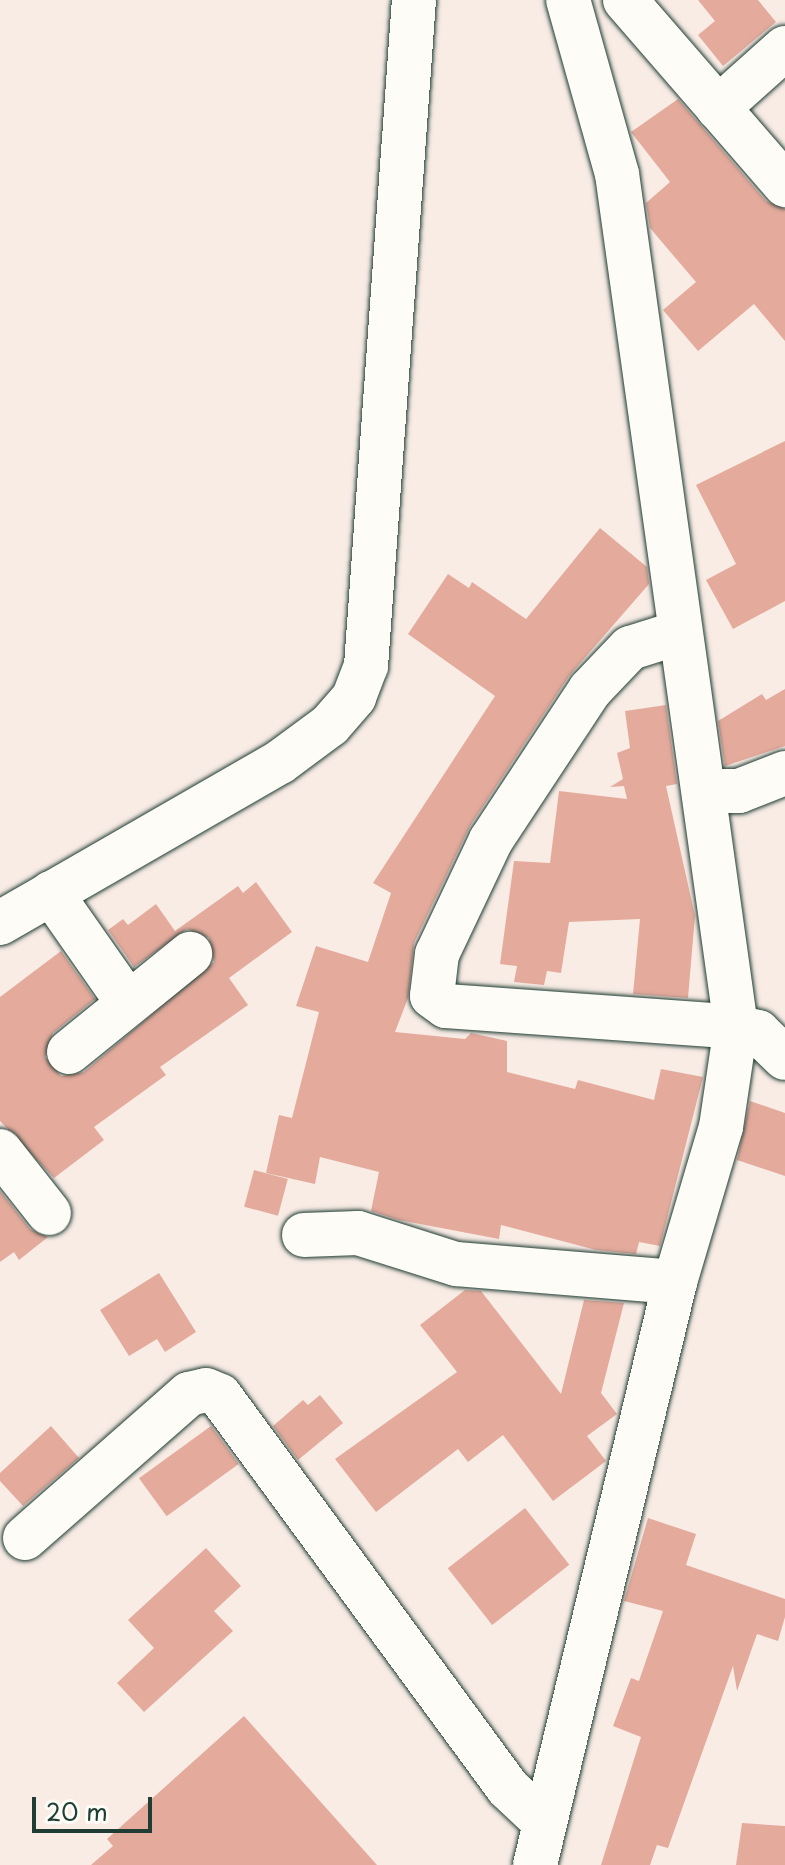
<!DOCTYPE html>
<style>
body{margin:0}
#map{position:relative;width:785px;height:1865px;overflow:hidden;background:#f8ece5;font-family:"Playpen Sans",sans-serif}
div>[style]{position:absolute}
.building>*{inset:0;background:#e4ab9d;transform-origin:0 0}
.roads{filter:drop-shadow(0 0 2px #1f3d34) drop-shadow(0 0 2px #1f3d34)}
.minor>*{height:44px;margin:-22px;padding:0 22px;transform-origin:22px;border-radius:22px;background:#fdfcf7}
span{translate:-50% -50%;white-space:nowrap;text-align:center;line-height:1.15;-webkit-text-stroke:6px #fdfcf7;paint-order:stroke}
.scale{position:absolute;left:32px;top:1797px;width:120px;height:36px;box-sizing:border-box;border:4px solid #1f3d34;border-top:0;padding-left:10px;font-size:24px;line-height:28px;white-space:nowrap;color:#1f3d34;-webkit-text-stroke:6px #fdfcf7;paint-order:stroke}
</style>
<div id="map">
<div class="building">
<i style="clip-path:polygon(698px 0,758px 0,776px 22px,723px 66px,698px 35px,715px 21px)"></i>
<i style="clip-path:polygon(678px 99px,766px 201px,785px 209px,785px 341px,754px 304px,698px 351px,663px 310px,696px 282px,650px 228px,646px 203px,670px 182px,631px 132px)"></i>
<i style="clip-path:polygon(785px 441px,785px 601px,733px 629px,706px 580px,736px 564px,696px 485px)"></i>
<i style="clip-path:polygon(600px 528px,647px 567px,649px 584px,569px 676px,470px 826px,414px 943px,408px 998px,395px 1032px,465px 1039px,471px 1033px,507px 1041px,507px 1072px,575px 1089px,578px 1080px,654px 1100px,661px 1069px,703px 1077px,660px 1246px,639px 1242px,636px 1254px,596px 1250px,501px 1225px,499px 1239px,399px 1220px,371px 1211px,379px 1172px,320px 1157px,315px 1184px,266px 1173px,279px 1115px,292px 1118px,319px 1012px,296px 1006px,316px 946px,368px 962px,391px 893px,373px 883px,495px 696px,408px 634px,448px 574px,469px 588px,472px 582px,526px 619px)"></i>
<i style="clip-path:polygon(785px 689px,785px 746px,725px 766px,718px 721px,762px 694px,766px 700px)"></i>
<i style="clip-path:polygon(666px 705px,677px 784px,666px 786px,695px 916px,688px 998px,633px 994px,640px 919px,569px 922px,561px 973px,547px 971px,544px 985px,514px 982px,517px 966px,500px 964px,514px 861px,550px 863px,559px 791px,627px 799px,624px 786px,610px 787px,623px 779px,617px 753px,630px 748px,625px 711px)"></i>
<i style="clip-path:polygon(256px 882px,292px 932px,229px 978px,248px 1005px,160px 1067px,166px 1075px,94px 1127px,104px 1140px,54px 1178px,0 1121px,0 997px,61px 951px,95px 999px,53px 1033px,45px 1057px,61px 1076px,84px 1072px,214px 962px,209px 938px,187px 929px,134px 967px,108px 930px,123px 919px,128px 925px,156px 904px,175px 931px,238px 886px,243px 893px)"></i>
<i style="clip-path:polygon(750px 1101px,785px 1113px,785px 1176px,737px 1160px)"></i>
<i style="left:254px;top:1170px;width:35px;height:38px;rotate:15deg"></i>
<i style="clip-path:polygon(0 1191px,30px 1229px,48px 1237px,19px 1260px,14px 1252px,0 1262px)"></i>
<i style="clip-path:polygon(159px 1273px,196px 1332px,165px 1352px,157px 1339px,129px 1356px,100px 1310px)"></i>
<i style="clip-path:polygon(465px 1290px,481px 1291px,561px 1394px,584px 1300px,624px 1303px,601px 1393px,617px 1414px,587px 1436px,606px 1461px,553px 1501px,503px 1435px,468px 1462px,458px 1449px,376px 1512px,335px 1459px,457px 1372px,420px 1325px)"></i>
<i style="clip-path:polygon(320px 1395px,343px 1423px,298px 1460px,273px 1426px,303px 1400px,308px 1405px)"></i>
<i style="clip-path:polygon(51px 1426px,79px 1458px,23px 1506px,0 1481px,0 1473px)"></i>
<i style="left:211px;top:1426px;width:47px;height:89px;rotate:54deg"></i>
<i style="left:525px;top:1508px;width:72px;height:98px;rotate:52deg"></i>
<i style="clip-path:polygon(648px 1518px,696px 1534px,686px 1565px,785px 1599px,785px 1617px,778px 1641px,757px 1634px,737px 1691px,733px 1666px,668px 1848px,657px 1845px,650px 1865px,601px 1865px,641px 1737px,613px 1726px,631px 1678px,639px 1681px,663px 1611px,624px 1601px)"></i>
<i style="clip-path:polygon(206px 1548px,241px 1586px,214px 1611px,233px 1631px,144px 1712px,117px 1683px,154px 1648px,128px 1620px)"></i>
<i style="clip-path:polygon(244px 1716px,377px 1865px,91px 1865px,113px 1846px,107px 1839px)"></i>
<i style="clip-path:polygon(742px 1823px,785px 1826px,785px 1865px,736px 1865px)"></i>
</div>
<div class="roads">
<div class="minor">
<i style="left:625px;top:0;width:245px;rotate:49.1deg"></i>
<i style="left:718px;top:108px;width:90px;rotate:-41.8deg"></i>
<i style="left:678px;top:633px;width:50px;rotate:162.6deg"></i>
<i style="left:630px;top:648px;width:58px;rotate:133.6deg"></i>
<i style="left:590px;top:690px;width:180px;rotate:123.4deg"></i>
<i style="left:491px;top:840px;width:126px;rotate:115.3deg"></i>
<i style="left:437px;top:954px;width:42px;rotate:96.8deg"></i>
<i style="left:432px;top:996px;width:17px;rotate:36deg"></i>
<i style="left:446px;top:1006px;width:291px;rotate:4.1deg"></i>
<i style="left:736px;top:1027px;width:23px;rotate:13deg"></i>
<i style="left:758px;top:1032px;width:37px;rotate:44deg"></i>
<i style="left:705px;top:791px;width:34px"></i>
<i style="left:739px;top:791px;width:49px;rotate:-21.4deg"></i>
<i style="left:51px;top:893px;width:134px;rotate:55deg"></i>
<i style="left:0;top:923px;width:323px;rotate:-29.9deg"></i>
<i style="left:280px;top:762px;width:62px;rotate:-36.5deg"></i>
<i style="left:330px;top:725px;width:37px;rotate:-49deg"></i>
<i style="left:354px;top:697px;width:33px;rotate:-69deg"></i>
<i style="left:366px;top:666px;width:668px;rotate:-85.88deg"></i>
<i style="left:69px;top:1052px;width:156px;rotate:-39deg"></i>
<i style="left:0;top:1151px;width:79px;rotate:51.7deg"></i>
<i style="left:304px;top:1235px;width:54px;rotate:-2.1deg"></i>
<i style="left:358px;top:1233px;width:103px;rotate:17.6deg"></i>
<i style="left:456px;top:1264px;width:220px;rotate:4.7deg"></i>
<i style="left:25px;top:1538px;width:218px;rotate:-41.3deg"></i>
<i style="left:189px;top:1394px;width:17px;rotate:-13deg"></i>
<i style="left:206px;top:1390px;width:15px;rotate:23deg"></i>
<i style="left:220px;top:1396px;width:486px;rotate:53.7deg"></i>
<i style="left:508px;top:1788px;width:47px;rotate:43.3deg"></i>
<i style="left:535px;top:1865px;width:600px;rotate:-76.5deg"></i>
<i style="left:675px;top:1282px;width:162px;rotate:-73.5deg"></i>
<i style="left:721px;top:1127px;width:101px;rotate:-81.5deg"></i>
<i style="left:736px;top:1027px;width:861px;rotate:-97.94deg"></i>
<i style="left:617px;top:174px;width:181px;rotate:-105.7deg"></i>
</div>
</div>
<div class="scale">20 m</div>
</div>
